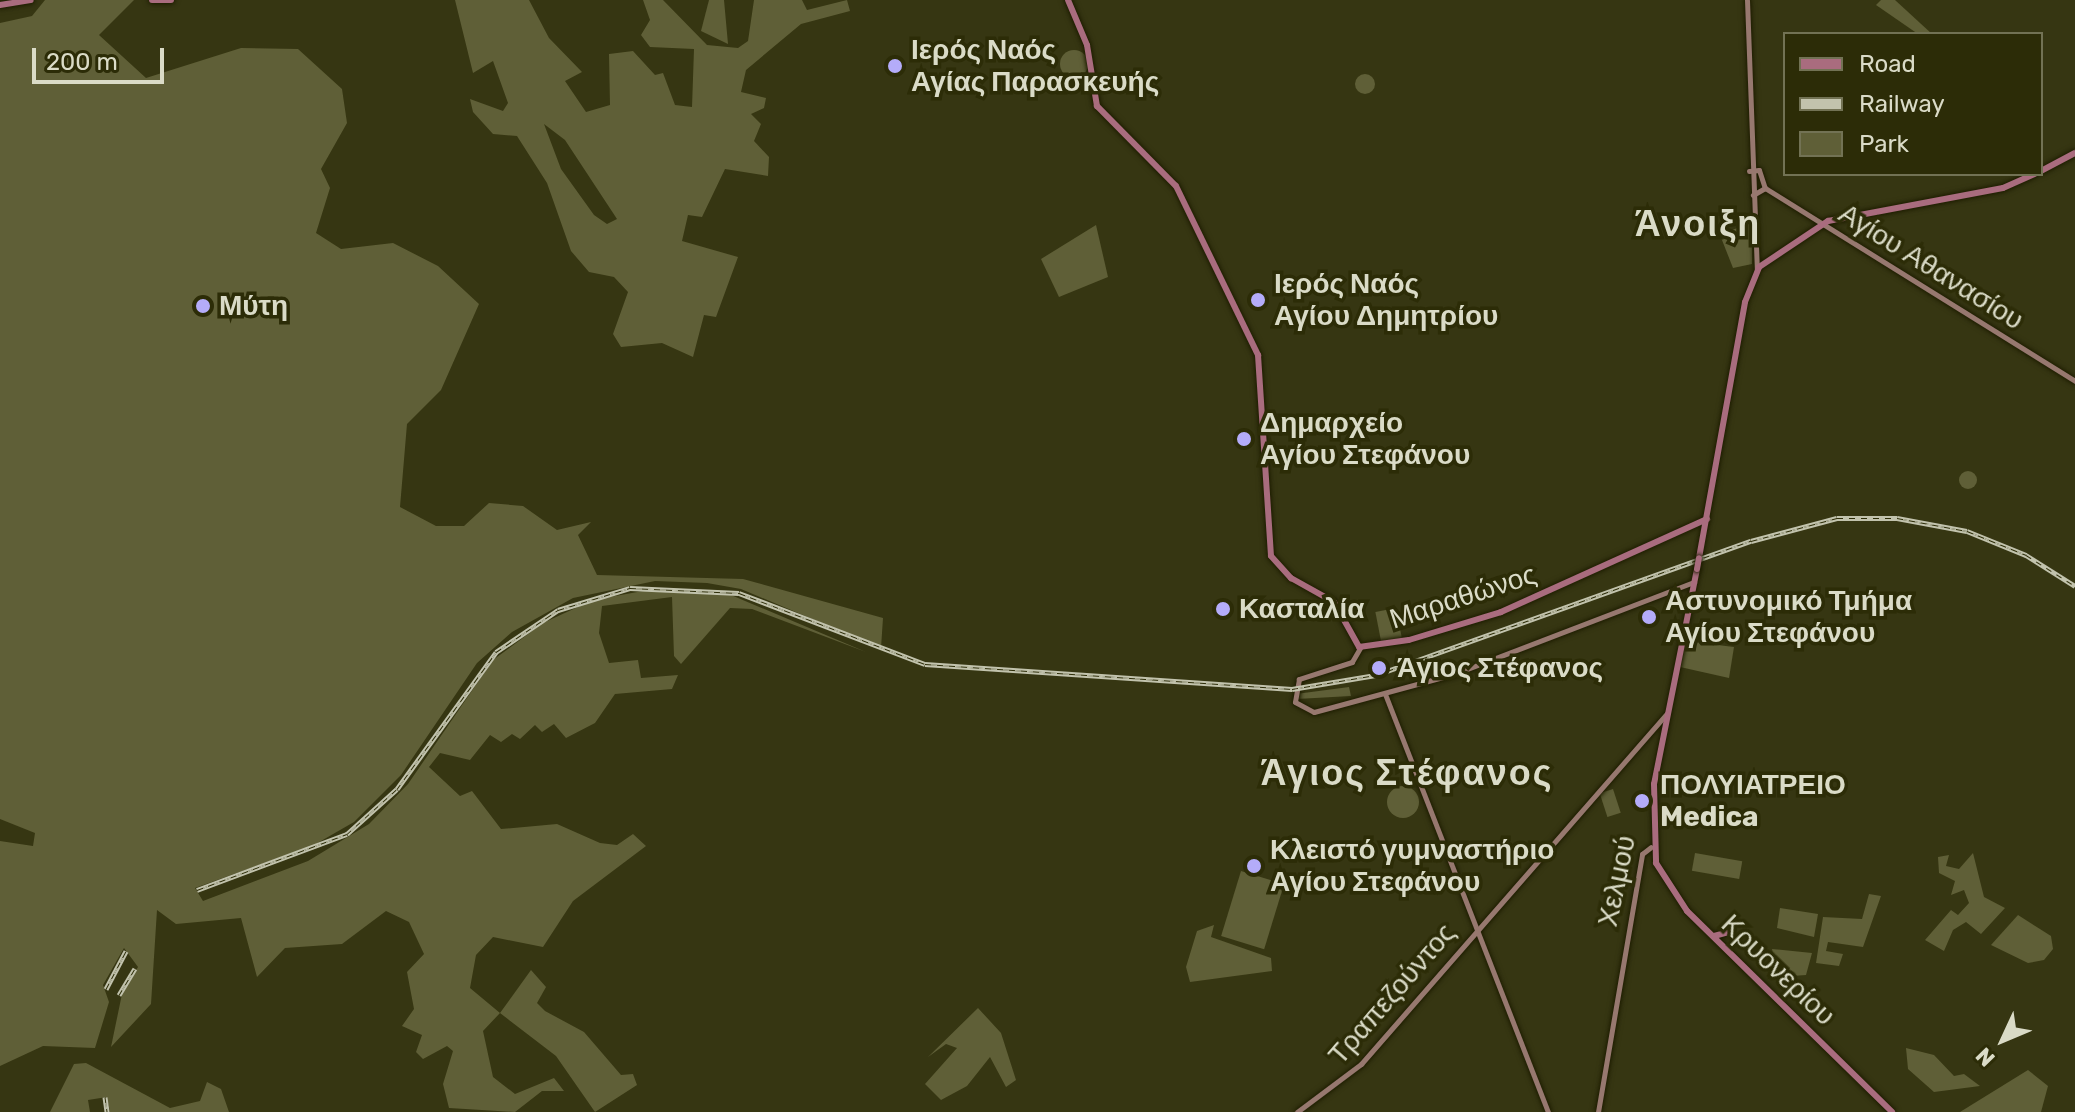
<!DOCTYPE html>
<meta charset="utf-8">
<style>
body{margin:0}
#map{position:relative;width:2075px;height:1112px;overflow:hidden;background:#363612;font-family:Rubik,sans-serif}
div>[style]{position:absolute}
.green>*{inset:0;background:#5f5f37;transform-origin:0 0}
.round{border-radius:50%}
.roads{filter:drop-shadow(0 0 2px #1e1d00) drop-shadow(0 0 2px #1e1d00)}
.secondary>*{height:5px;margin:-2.5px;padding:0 2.5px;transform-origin:2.5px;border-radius:2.5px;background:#97786f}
.primary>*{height:6px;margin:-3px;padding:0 3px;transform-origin:3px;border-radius:3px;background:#a96c7e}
.rail>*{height:5px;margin-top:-2.5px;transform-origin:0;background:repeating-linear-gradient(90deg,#2c2c07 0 6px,#c2c3ad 0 12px);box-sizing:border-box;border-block:2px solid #c2c3ad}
.bridges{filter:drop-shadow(0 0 2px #1e1d00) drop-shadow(0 0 2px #1e1d00)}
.primary-bridge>*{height:6px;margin:-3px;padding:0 3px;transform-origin:3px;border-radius:3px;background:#a96c7e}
.dots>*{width:22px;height:22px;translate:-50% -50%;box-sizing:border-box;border:4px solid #2c2c07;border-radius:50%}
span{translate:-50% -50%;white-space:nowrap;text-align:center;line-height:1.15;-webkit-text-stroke:7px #2c2c07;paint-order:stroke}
.poi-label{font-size:28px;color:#dadbc7;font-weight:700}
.left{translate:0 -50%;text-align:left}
.street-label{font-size:28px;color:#dadbc7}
.district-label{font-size:36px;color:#dadbc7;font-weight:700;letter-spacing:2px}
.legend{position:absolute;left:1783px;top:32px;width:260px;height:144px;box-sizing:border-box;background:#2c2c07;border:2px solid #727254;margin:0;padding:10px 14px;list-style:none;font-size:24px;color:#dadbc7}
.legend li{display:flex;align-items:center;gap:16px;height:40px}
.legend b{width:40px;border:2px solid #727254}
.north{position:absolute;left:1963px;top:1000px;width:80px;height:80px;-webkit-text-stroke:6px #2c2c07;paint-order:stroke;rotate:226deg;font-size:22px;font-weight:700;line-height:32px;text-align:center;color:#dadbc7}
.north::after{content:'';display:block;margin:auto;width:28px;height:36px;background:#dadbc7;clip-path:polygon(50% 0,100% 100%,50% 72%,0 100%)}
.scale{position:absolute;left:32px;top:48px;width:132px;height:36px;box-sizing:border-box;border:4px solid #dadbc7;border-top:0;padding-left:10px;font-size:24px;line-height:28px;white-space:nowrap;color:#dadbc7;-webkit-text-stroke:6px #2c2c07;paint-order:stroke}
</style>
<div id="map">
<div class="green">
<i style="clip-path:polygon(45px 0,134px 0,99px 35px,146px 78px,241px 48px,298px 49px,342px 89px,347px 123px,321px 169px,330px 188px,316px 233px,341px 249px,393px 243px,438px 266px,479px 304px,441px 390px,407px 424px,400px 507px,436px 526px,464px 526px,489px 503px,523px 506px,557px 530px,591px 522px,578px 535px,597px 575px,743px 579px,883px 618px,881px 648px,741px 589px,707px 583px,655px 581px,573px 598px,512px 632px,477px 663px,401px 775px,354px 822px,314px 845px,195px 888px,203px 901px,308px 861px,369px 824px,408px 784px,493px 660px,543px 623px,593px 600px,654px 589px,731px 595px,866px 652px,752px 609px,730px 608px,681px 664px,674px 656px,672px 597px,602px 606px,599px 633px,609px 663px,638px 660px,641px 678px,678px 675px,672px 689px,615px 694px,595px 723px,566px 738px,554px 724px,542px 732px,535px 725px,520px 739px,512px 734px,501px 742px,490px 735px,470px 760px,440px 753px,429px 767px,460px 796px,472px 791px,501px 829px,557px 824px,600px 843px,617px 845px,633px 834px,646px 846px,573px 901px,543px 947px,493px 937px,476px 955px,470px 988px,500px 1013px,531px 970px,546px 987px,537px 1003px,545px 1011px,584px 1032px,621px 1075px,633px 1074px,637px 1085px,595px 1112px,556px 1056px,500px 1013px,483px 1031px,493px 1077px,515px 1094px,554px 1078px,564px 1091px,542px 1091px,515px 1112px,449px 1108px,443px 1084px,453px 1051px,447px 1046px,423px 1059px,416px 1052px,422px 1035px,402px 1026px,414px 1009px,407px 972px,424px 954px,409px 922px,386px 911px,342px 944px,285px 948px,257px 977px,241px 918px,176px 924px,157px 910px,151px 1004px,111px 1047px,122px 994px,138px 967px,124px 948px,103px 985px,109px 1002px,95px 1048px,43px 1046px,0 1066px,0 841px,33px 846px,35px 833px,0 819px,0 23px,32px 16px)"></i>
<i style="clip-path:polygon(evenodd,455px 0,529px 0,549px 38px,582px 72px,565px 81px,586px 112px,610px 105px,609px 54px,633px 51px,655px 75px,663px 73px,675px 105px,692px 107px,694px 49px,650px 47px,641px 35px,650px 20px,643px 0,663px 0,707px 45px,738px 48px,748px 41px,754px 0,802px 0,807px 10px,847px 0,850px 11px,801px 24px,746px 70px,741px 92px,766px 98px,764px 108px,751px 114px,761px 124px,754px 141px,769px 157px,768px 176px,725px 169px,702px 217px,688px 215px,682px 241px,738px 257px,716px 317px,704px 315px,693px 357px,662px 343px,621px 347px,613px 334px,628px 292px,614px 277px,589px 272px,571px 251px,547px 183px,517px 136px,493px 134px,473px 112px,470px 99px,503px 111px,508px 103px,493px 61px,473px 73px,455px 0,544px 124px,565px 140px,617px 219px,607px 224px,594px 215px,561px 169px,544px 124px)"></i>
<i style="clip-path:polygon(709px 0,724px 0,728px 44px,701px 31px)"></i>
<i style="clip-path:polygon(1881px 0,1895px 0,1932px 34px,1918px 34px,1876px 5px)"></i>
<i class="round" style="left:1060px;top:50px;width:28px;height:28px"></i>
<i class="round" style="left:1355px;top:74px;width:20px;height:20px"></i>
<i style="clip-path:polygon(1752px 222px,1752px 264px,1733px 268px,1720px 235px)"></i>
<i style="clip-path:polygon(1096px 225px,1108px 277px,1059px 297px,1041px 259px)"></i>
<i class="round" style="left:1959px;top:471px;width:18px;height:18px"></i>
<i style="left:1396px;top:608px;width:32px;height:21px;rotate:79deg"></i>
<i style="clip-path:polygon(1685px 641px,1734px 647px,1729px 678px,1680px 667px)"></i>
<i style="clip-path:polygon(1349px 687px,1351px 696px,1297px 699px,1296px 694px)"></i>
<i class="round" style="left:1387px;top:786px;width:32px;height:32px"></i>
<i style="left:1613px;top:789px;width:25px;height:14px;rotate:72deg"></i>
<i style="left:1695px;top:853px;width:48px;height:18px;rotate:10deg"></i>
<i style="clip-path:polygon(1973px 853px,1984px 897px,2005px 908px,1981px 934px,1966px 922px,1953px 930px,1944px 951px,1925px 940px,1951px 910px,1958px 915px,1969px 903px,1964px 890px,1951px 895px,1955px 881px,1939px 873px,1938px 857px,1949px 855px,1946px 866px,1959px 869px)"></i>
<i style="left:1241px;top:871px;width:45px;height:68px;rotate:17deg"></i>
<i style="clip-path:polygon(1869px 894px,1881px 896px,1863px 947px,1828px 942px,1826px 951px,1843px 954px,1839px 966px,1816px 963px,1823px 917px,1862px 919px)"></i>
<i style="clip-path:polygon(1780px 908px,1818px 914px,1814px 937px,1777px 928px)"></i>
<i style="clip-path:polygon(2018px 915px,2051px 936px,2053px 949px,2044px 960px,2028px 963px,1991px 945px)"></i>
<i style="clip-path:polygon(1214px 925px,1211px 937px,1271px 958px,1272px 971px,1190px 982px,1186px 967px,1197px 931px)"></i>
<i style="clip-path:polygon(1772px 949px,1812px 953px,1806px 975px,1778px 977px)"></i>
<i style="clip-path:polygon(978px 1008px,1001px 1033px,1016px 1080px,1006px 1087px,990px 1057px,967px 1086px,941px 1100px,925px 1084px,957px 1048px,946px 1044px,928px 1057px)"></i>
<i style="clip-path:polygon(1906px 1048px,1934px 1055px,1954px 1076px,1964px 1074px,1980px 1086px,1934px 1092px,1908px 1069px)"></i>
<i style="clip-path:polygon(86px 1063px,170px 1108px,200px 1101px,207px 1082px,221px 1089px,229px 1112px,110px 1112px,107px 1097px,88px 1100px,90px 1112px,50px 1112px,74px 1064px)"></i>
<i style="clip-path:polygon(2028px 1070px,2048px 1086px,2041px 1112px,1960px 1112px)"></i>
</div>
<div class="roads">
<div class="secondary">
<i style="left:1747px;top:0;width:270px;rotate:87.9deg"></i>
<i style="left:1749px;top:171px;width:10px;rotate:-6deg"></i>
<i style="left:1759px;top:170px;width:19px;rotate:72deg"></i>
<i style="left:1765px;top:188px;width:14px;rotate:150deg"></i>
<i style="left:1765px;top:188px;width:365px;rotate:31.9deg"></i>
<i style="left:1360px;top:648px;width:16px;rotate:120deg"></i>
<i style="left:1352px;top:662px;width:56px;rotate:162.2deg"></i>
<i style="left:1299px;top:679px;width:23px;rotate:100deg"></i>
<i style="left:1295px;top:702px;width:21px;rotate:28deg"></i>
<i style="left:1314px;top:712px;width:145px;rotate:-15.2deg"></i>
<i style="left:1454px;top:674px;width:257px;rotate:-21deg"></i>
<i style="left:1385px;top:694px;width:449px;rotate:68.7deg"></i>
<i style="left:1297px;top:1112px;width:80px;rotate:-36.9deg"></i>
<i style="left:1361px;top:1064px;width:466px;rotate:-48.9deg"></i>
<i style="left:1598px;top:1112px;width:262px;rotate:-80.3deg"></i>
<i style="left:1642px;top:854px;width:11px;rotate:-38deg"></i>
</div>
<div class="primary">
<i style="left:152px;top:0;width:19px"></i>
<i style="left:1068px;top:0;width:49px;rotate:67.1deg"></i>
<i style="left:1087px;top:45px;width:62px;rotate:80.7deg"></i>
<i style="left:1097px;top:106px;width:112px;rotate:45.4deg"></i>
<i style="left:1176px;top:186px;width:188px;rotate:64.1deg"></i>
<i style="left:1258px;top:355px;width:201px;rotate:86.3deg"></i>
<i style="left:1271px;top:556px;width:30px;rotate:48deg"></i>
<i style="left:1291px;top:578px;width:49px;rotate:29.2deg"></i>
<i style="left:1334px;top:602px;width:51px;rotate:60.9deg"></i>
<i style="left:1359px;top:647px;width:50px;rotate:-8deg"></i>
<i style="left:1409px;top:640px;width:96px;rotate:-16.9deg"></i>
<i style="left:1501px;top:612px;width:226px;rotate:-24.3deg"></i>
<i style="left:0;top:5px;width:31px;rotate:-9deg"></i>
<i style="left:2041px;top:171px;width:38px;rotate:-28deg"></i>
<i style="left:1699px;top:558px;width:260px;rotate:-79.8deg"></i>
<i style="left:1745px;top:302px;width:38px;rotate:-68deg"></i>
<i style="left:1759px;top:267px;width:83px;rotate:-33.7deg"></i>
<i style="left:1828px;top:221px;width:178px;rotate:-10.7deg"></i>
<i style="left:2003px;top:188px;width:35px;rotate:-24deg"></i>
<i style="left:1697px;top:569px;width:219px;rotate:101.3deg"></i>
<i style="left:1654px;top:784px;width:79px;rotate:88.5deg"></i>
<i style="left:1656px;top:863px;width:57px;rotate:57.1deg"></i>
<i style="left:1687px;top:911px;width:287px;rotate:44.4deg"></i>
<i style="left:1714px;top:936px;width:16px;rotate:-15deg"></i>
</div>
</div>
<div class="rail">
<i style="left:197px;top:890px;width:160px;rotate:-20.5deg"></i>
<i style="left:347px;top:834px;width:67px;rotate:-42deg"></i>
<i style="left:397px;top:789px;width:169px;rotate:-54.1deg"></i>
<i style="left:496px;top:652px;width:75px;rotate:-34.1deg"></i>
<i style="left:558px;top:610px;width:75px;rotate:-17deg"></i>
<i style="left:630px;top:588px;width:109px;rotate:2.6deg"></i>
<i style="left:739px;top:593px;width:199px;rotate:20.9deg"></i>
<i style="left:925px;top:664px;width:368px;rotate:3.9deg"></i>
<i style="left:1292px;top:689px;width:85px;rotate:-9.5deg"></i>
<i style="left:1376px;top:675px;width:398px;rotate:-19.7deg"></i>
<i style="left:1751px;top:541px;width:89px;rotate:-15deg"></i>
<i style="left:1837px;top:518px;width:60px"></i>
<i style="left:1897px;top:518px;width:71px;rotate:10.5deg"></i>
<i style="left:1967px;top:531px;width:64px;rotate:22.1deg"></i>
<i style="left:2026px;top:555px;width:58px;rotate:32.3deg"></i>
<i style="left:106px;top:989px;width:43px;rotate:-62.2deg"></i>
<i style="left:119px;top:995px;width:31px;rotate:-59deg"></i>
<i style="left:105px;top:1097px;width:15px;rotate:82deg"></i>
</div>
<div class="bridges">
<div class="primary-bridge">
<i style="left:1697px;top:569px;width:11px;rotate:-80deg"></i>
</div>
</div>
<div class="dots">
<i style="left:895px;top:66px;background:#b4acf9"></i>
<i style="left:1258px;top:300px;background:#b4acf9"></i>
<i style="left:203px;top:306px;background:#b4acf9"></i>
<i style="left:1244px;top:439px;background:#b4acf9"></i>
<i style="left:1223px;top:609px;background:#b4acf9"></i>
<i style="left:1649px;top:617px;background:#b4acf9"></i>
<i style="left:1379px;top:668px;background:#b4acf9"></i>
<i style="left:1642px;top:801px;background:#b4acf9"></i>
<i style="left:1254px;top:866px;background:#b4acf9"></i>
</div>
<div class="poi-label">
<span class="left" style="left:911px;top:66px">Ιερός Ναός<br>Αγίας Παρασκευής</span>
<span class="left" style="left:1274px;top:300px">Ιερός Ναός<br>Αγίου Δημητρίου</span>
<span class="left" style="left:219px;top:306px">Μύτη</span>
<span class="left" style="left:1260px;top:439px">Δημαρχείο<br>Αγίου Στεφάνου</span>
<span class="left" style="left:1665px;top:617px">Αστυνομικό Τμήμα<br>Αγίου Στεφάνου</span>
<span class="left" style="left:1239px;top:609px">Κασταλία</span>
<span class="left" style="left:1397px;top:668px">Άγιος Στέφανος</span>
<span class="left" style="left:1660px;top:801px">ΠΟΛΥΙΑΤΡΕΙΟ<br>Medica</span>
<span class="left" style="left:1270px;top:866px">Κλειστό γυμναστήριο<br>Αγίου Στεφάνου</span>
</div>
<div class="street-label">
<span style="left:1931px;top:267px;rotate:32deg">Αγίου Αθανασίου</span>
<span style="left:1463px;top:597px;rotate:-18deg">Μαραθώνος</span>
<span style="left:1617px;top:881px;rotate:-78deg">Χελμού</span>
<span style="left:1778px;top:970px;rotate:44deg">Κρυονερίου</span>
<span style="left:1392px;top:994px;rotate:-49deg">Τραπεζούντος</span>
</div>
<div class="district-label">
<span style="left:1698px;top:224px">Άνοιξη</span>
<span style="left:1407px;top:773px">Άγιος Στέφανος</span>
</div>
<ul class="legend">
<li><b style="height:10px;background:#a96c7e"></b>Road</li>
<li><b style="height:10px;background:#c2c3ad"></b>Railway</li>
<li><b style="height:22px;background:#5f5f37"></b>Park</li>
</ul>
<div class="north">N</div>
<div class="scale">200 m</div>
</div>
